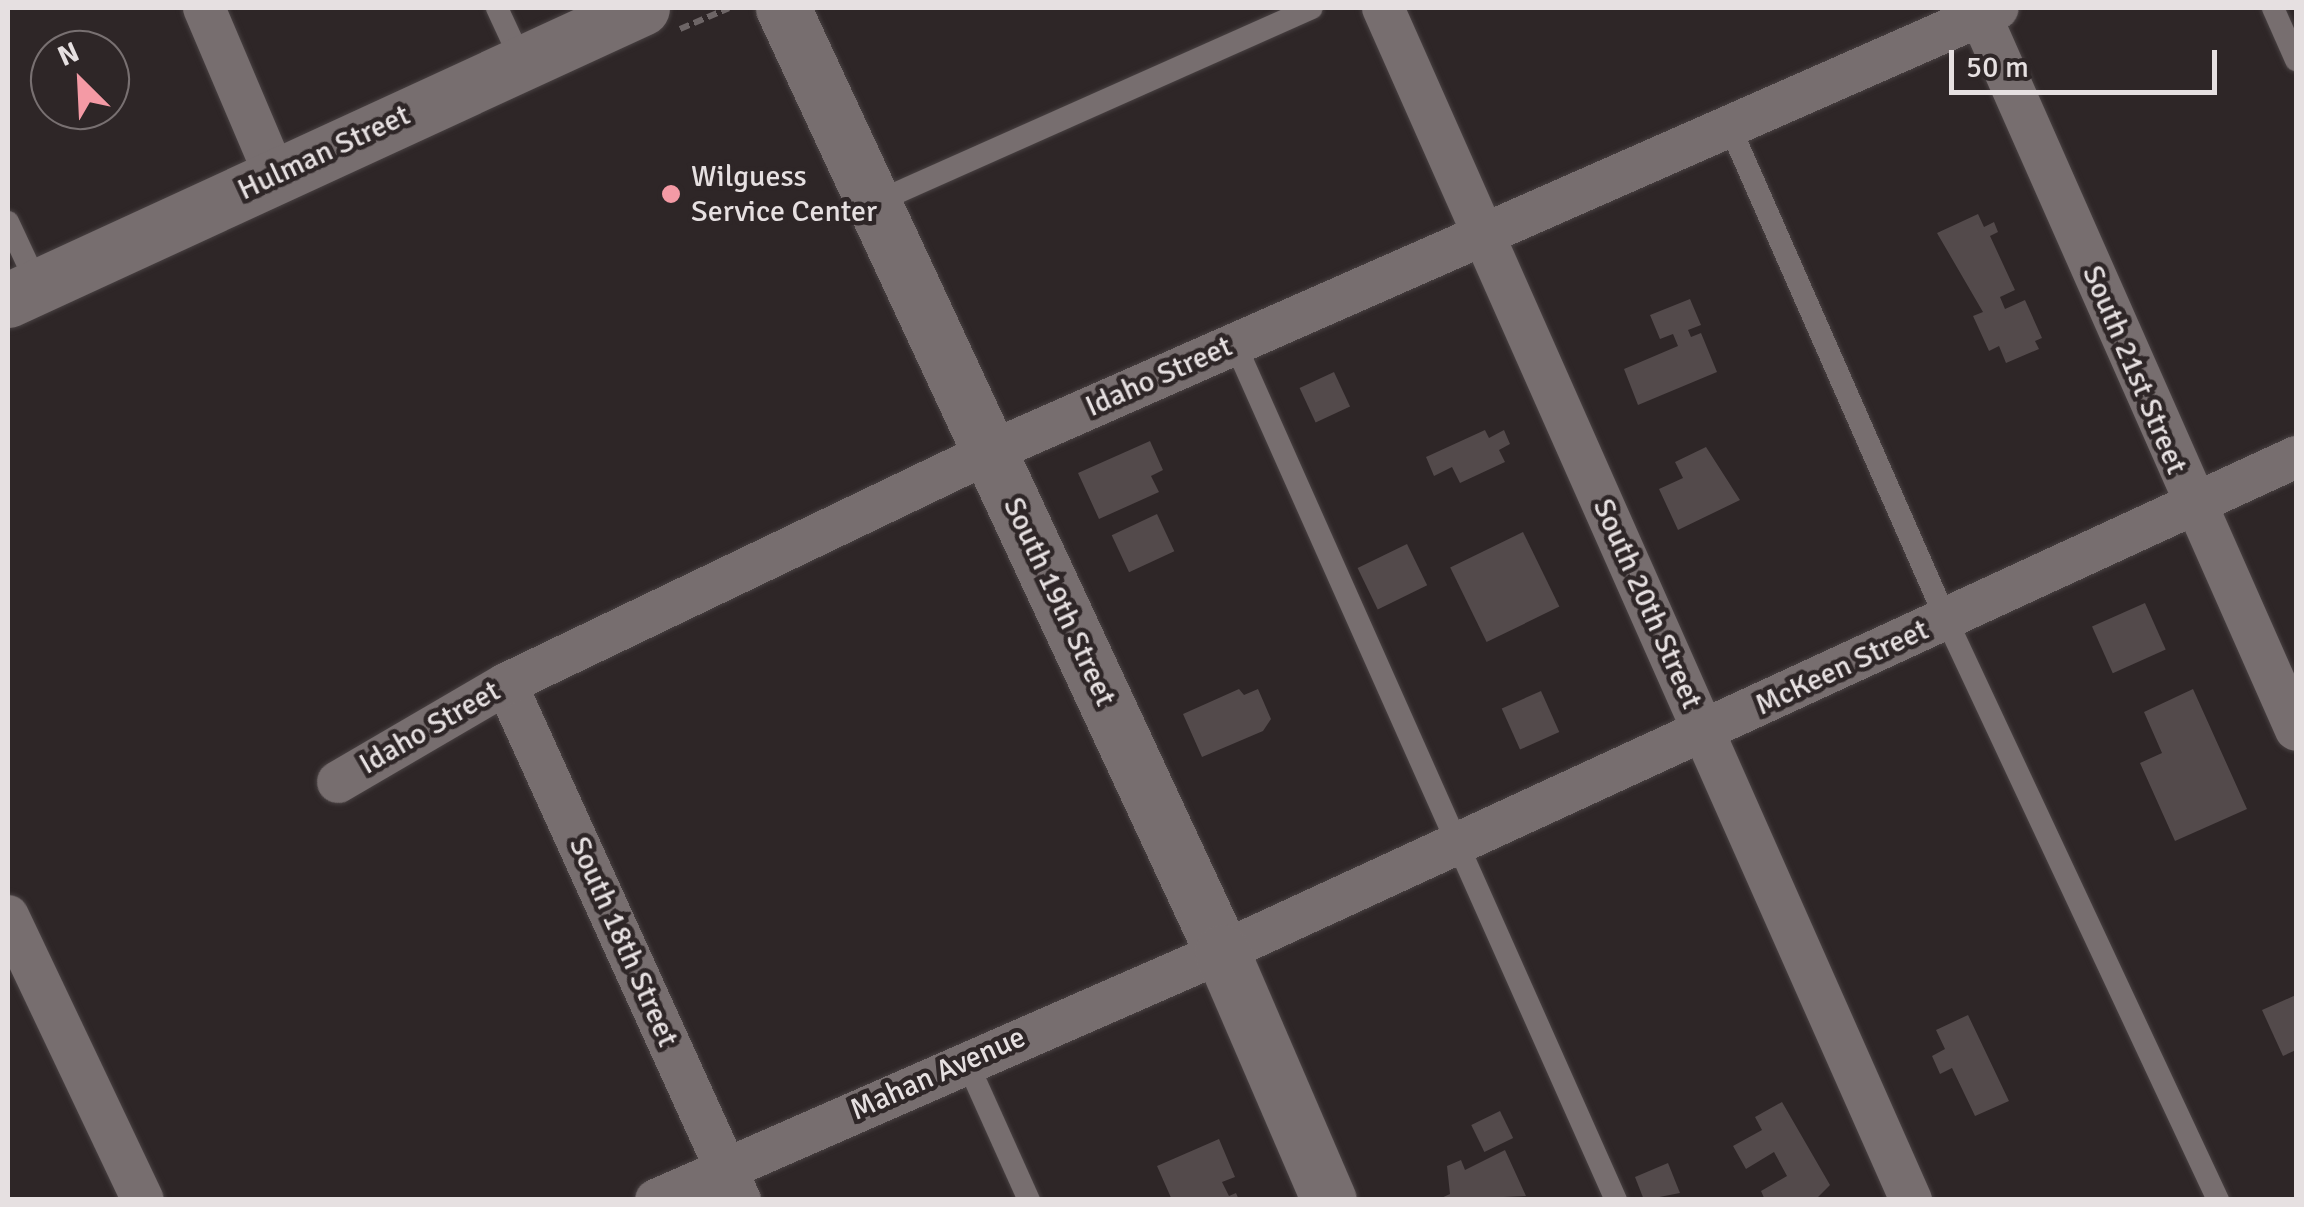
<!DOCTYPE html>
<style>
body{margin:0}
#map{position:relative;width:2304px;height:1207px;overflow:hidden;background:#2e2627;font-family:Signika,sans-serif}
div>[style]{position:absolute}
.building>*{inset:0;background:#534a4b;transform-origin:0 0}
.path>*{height:6px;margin-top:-3px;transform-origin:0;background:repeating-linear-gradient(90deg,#6d6566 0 10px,transparent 0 15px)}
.roads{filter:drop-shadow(0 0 2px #484142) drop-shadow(0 0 2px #484142)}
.lane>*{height:22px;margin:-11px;padding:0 11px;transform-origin:11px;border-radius:11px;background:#776e6f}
.street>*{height:42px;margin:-21px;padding:0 21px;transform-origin:21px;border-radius:21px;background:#776e6f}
.secondary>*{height:55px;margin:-27.5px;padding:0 27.5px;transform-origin:27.5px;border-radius:27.5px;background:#776e6f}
.dots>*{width:28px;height:28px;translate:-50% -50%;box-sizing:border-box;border:5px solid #2e2627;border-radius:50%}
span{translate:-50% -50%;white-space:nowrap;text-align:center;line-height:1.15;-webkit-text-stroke:9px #2e2627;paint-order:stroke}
.street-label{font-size:30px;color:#e6e0e1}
.poi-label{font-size:30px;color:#e6e0e1}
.left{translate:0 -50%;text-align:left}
.frame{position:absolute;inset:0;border:10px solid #e6e0e1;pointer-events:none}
.north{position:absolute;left:30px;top:30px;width:100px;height:100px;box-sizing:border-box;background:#2e2627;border:2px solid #787071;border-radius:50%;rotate:336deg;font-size:28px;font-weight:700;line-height:40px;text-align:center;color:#e6e0e1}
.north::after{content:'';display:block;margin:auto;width:35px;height:45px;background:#f49aa5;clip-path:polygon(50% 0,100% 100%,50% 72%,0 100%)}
.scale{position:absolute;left:1949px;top:50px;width:268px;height:45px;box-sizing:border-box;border:5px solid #e6e0e1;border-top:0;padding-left:12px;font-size:30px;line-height:35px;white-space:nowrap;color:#e6e0e1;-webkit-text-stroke:8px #2e2627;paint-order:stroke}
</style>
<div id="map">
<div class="building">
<i style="clip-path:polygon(1978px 214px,1984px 227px,1994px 222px,1998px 232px,1990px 236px,2015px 290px,2000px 297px,2005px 309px,2025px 300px,2042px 338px,2035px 341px,2039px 349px,2006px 363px,1999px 346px,1989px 351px,1973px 316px,1983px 312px,1937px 233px)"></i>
<i style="clip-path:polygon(1690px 299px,1701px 325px,1688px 330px,1691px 337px,1701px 333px,1717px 372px,1638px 405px,1624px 369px,1678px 346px,1673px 334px,1660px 339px,1650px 315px)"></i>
<i style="left:1334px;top:372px;width:38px;height:38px;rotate:65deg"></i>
<i style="clip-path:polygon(1485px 430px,1489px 438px,1504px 430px,1510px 444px,1499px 450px,1505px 462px,1460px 483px,1452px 467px,1434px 476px,1426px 457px)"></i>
<i style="clip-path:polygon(1150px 441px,1163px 470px,1151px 476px,1159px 492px,1099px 519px,1078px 473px)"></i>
<i style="clip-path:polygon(1706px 447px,1740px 500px,1678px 530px,1659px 489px,1683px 478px,1675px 462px)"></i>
<i style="left:1157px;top:514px;width:41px;height:50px;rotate:65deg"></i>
<i style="left:1523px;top:532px;width:83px;height:81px;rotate:64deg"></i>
<i style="left:1407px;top:544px;width:46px;height:55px;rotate:64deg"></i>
<i style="left:2145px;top:603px;width:51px;height:58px;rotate:66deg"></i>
<i style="clip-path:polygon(1239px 689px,1244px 695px,1258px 689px,1271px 719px,1263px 731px,1202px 757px,1183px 714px)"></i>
<i style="clip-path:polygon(2193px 689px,2247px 809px,2175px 841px,2140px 763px,2162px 753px,2144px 712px)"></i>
<i style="left:1541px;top:691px;width:45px;height:43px;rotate:66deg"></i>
<i style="clip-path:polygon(2296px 995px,2296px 1050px,2283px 1056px,2262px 1010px)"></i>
<i style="clip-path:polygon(1968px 1015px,2009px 1101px,1975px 1116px,1952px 1068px,1940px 1074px,1932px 1056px,1945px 1049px,1936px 1030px)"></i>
<i style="clip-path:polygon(1782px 1102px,1830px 1185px,1815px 1200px,1765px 1200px,1761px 1191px,1787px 1176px,1774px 1152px,1746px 1169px,1733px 1146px,1762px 1130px,1755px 1117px)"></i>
<i style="left:1500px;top:1111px;width:30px;height:32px;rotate:64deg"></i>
<i style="clip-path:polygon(1219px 1139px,1235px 1177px,1222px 1182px,1229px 1196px,1236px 1193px,1239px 1200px,1172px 1200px,1157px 1166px)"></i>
<i style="clip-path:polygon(1505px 1150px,1526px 1196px,1437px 1200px,1450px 1194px,1447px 1166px,1461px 1160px,1465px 1170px)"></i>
<i style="clip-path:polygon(1668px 1163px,1680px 1193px,1644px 1200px,1635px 1177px)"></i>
</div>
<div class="path">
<i style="left:680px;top:29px;width:53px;rotate:-23.2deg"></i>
</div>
<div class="roads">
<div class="lane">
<i style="left:497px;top:8px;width:60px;rotate:65.2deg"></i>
<i style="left:2273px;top:8px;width:57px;rotate:66.1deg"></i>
<i style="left:1729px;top:125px;width:540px;rotate:66.29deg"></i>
<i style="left:1946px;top:619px;width:642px;rotate:64.91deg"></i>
<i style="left:874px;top:203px;width:479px;rotate:-24deg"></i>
<i style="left:8px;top:222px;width:71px;rotate:64.9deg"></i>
<i style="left:1235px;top:344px;width:937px;rotate:66.01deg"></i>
<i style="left:966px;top:1060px;width:154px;rotate:65.8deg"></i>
</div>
<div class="street">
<i style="left:204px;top:8px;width:181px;rotate:67deg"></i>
<i style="left:1383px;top:8px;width:1304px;rotate:66.11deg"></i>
<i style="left:1977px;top:8px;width:789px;rotate:66.16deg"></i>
<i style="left:506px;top:684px;width:567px;rotate:65.61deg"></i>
<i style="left:338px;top:782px;width:194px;rotate:-30.3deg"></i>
<i style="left:506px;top:684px;width:537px;rotate:-25.61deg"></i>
<i style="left:990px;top:452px;width:1101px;rotate:-23.77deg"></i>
<i style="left:8px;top:916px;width:314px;rotate:64.6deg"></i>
<i style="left:656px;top:1200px;width:618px;rotate:-23.66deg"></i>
<i style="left:1222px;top:952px;width:1183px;rotate:-24.74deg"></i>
</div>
<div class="secondary">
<i style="left:783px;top:8px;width:1041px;rotate:65.06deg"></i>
<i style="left:1222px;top:952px;width:270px;rotate:66.7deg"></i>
<i style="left:8px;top:300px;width:698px;rotate:-24.73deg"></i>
</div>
</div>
<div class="dots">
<i style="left:671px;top:194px;background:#f49aa5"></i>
</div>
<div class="street-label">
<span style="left:324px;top:153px;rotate:-25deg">Hulman Street</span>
<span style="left:2134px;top:370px;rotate:67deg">South 21st Street</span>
<span style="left:1159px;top:377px;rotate:-24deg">Idaho Street</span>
<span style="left:1059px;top:602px;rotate:65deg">South 19th Street</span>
<span style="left:1647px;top:604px;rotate:66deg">South 20th Street</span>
<span style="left:1842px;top:668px;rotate:-25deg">McKeen Street</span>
<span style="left:430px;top:728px;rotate:-30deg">Idaho Street</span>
<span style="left:623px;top:942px;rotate:66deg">South 18th Street</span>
<span style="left:938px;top:1074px;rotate:-24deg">Mahan Avenue</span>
</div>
<div class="poi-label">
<span class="left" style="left:691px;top:194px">Wilguess<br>Service Center</span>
</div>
<div class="frame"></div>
<div class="north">N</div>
<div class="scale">50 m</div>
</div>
